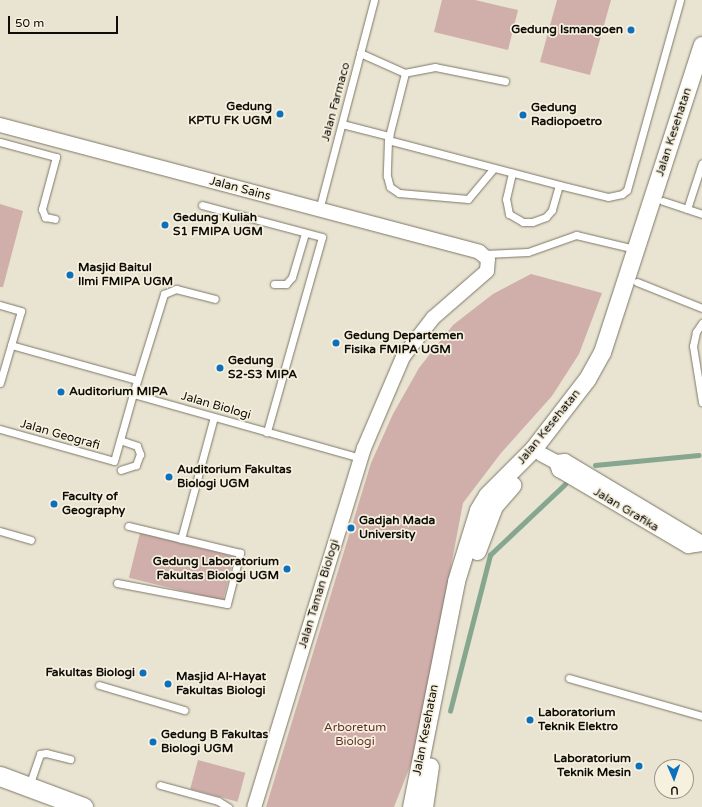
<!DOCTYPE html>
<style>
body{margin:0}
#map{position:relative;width:702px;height:807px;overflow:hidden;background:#e9e3d1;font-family:"Varela Round",sans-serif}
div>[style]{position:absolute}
.green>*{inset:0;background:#d0aeaa;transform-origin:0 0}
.stream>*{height:4.5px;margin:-2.25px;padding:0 2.25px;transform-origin:2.25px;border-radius:2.25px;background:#86a690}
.roads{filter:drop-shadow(0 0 1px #7c7767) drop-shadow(0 0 1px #7c7767)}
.service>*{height:7px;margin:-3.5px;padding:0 3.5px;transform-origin:3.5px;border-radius:3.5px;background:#fff}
.minor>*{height:14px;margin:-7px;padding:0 7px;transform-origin:7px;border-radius:7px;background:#fff}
.tertiary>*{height:17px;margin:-8.5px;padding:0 8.5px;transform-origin:8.5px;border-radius:8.5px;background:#fff}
.secondary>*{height:19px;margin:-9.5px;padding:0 9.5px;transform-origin:9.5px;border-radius:9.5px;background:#fff}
.dots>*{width:11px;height:11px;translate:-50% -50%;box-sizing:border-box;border:2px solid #f6f0df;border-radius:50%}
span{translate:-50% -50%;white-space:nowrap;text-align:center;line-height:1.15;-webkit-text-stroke:3.5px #f6f0df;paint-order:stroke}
.poi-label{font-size:12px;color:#0f0d08;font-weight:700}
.right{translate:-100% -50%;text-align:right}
.left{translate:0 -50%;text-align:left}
.street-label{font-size:12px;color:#0f0d08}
.park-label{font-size:12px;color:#632e29}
.north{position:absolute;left:654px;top:759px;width:40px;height:40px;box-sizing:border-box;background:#f6f0df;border:1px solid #9a9589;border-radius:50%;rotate:178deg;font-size:11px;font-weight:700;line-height:16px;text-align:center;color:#0f0d08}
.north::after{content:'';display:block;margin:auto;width:14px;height:18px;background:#0c70bc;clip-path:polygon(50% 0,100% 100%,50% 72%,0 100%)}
.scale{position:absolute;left:8px;top:16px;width:110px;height:18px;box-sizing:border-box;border:2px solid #0f0d08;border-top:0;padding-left:5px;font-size:12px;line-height:14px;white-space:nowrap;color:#0f0d08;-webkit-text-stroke:3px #f6f0df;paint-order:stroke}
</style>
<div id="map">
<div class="green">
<i style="clip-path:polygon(442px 0,475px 0,518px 10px,508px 50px,434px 32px)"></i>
<i style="clip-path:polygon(557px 0,611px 0,590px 75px,540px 62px)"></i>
<i style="clip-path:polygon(0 204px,23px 211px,3px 287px,0 287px)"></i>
<i style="clip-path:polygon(531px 274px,602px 293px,579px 354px,552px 396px,501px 453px,463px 503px,416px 751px,394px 807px,266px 807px,371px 463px,393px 414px,419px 368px,453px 325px,493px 294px)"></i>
<i style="left:140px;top:533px;width:97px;height:46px;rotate:14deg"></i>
<i style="left:198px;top:760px;width:49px;height:30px;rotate:15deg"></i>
</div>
<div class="stream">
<i style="left:595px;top:465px;width:104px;rotate:-5.5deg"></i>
<i style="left:450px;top:711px;width:161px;rotate:-75.6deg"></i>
<i style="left:490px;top:555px;width:103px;rotate:-43.4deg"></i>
</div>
<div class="roads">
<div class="service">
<i style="left:360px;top:53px;width:49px;rotate:24deg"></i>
<i style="left:505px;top:81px;width:71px;rotate:-168.7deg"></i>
<i style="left:435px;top:67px;width:31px;rotate:169deg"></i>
<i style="left:405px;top:73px;width:69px;rotate:104.2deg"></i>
<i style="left:388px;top:140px;width:177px;rotate:14.7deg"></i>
<i style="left:559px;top:185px;width:26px;rotate:106deg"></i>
<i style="left:552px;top:210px;width:9px;rotate:131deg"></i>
<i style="left:546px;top:217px;width:15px;rotate:160deg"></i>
<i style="left:532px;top:222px;width:9px;rotate:180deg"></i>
<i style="left:523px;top:222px;width:16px;rotate:-150deg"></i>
<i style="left:509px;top:214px;width:15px;rotate:-101deg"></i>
<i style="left:506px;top:199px;width:27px;rotate:-77deg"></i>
<i style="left:342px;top:124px;width:49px;rotate:14.3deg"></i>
<i style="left:388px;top:140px;width:36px;rotate:92deg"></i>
<i style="left:387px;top:176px;width:11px;rotate:75deg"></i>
<i style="left:390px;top:187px;width:11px;rotate:34deg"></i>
<i style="left:399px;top:193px;width:69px;rotate:5deg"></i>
<i style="left:468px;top:199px;width:40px;rotate:-50deg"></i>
<i style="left:0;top:142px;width:58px;rotate:15deg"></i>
<i style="left:56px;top:157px;width:54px;rotate:105.1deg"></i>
<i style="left:42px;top:209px;width:9px;rotate:69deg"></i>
<i style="left:45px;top:217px;width:10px;rotate:11deg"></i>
<i style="left:559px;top:185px;width:50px;rotate:13.8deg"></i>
<i style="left:608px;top:197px;width:14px;rotate:-12deg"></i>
<i style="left:622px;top:194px;width:6px;rotate:-39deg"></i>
<i style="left:627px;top:190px;width:197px;rotate:-74.4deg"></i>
<i style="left:663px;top:201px;width:41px;rotate:18.4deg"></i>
<i style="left:202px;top:205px;width:124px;rotate:14.9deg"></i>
<i style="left:322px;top:237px;width:203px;rotate:105.8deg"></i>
<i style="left:687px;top:209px;width:48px;rotate:-71.9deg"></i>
<i style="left:319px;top:210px;width:217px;rotate:-75.3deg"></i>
<i style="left:485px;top:254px;width:43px;rotate:-2.7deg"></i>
<i style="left:528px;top:252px;width:51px;rotate:-19.5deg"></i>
<i style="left:576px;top:235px;width:61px;rotate:13.3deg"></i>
<i style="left:637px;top:282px;width:70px;rotate:21.8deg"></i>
<i style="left:274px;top:284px;width:12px"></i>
<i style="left:286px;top:284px;width:9px;rotate:-49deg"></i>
<i style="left:292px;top:277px;width:46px;rotate:-73.5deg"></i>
<i style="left:0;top:305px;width:22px;rotate:16deg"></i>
<i style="left:21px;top:311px;width:75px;rotate:106.3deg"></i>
<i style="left:702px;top:323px;width:11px;rotate:124deg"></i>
<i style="left:696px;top:332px;width:14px;rotate:102deg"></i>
<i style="left:693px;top:346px;width:57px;rotate:80.9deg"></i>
<i style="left:11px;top:345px;width:131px;rotate:15.5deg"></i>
<i style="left:133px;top:394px;width:105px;rotate:-72.8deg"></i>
<i style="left:164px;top:294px;width:13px;rotate:-23deg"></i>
<i style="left:176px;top:289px;width:40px;rotate:14.4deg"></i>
<i style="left:0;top:429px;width:118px;rotate:15.7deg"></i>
<i style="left:114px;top:461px;width:70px;rotate:-74.2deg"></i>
<i style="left:133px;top:394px;width:236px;rotate:15.7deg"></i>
<i style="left:120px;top:440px;width:18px;rotate:19deg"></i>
<i style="left:137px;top:446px;width:9px;rotate:69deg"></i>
<i style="left:140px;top:454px;width:12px;rotate:110deg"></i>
<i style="left:136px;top:465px;width:16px;rotate:162deg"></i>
<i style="left:0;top:531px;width:32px;rotate:16deg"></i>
<i style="left:181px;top:539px;width:126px;rotate:-74.9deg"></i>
<i style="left:117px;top:583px;width:112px;rotate:10.8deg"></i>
<i style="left:227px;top:604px;width:53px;rotate:-75.7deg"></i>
<i style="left:240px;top:553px;width:115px;rotate:-166.4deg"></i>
<i style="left:569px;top:678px;width:138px;rotate:15.9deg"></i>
<i style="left:99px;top:685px;width:89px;rotate:16.4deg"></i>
<i style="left:160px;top:785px;width:60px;rotate:15.4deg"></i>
<i style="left:218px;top:801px;width:12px;rotate:31deg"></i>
<i style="left:29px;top:786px;width:34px;rotate:-71deg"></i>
<i style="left:40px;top:754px;width:6px;rotate:-9deg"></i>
<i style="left:46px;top:753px;width:25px;rotate:14deg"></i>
</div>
<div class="minor">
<i style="left:0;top:125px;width:496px;rotate:14.8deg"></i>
<i style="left:479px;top:252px;width:11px;rotate:38deg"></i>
<i style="left:488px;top:259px;width:12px;rotate:95deg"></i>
<i style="left:487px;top:271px;width:72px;rotate:139deg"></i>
<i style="left:433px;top:318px;width:49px;rotate:127.6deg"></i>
<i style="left:403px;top:357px;width:99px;rotate:113.2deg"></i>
<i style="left:364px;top:448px;width:375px;rotate:107deg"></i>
<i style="left:541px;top:454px;width:17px;rotate:28deg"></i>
<i style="left:556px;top:462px;width:9px;rotate:69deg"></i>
<i style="left:559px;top:470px;width:150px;rotate:30.5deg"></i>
<i style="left:688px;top:546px;width:14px;rotate:-8deg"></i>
<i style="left:556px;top:462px;width:9px;rotate:-6deg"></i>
<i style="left:565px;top:461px;width:160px;rotate:30.9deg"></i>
</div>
<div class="tertiary">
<i style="left:477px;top:551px;width:48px;rotate:-69.3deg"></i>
<i style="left:494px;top:506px;width:28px;rotate:-49deg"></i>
<i style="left:411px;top:807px;width:230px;rotate:-78.7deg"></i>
<i style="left:456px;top:581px;width:74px;rotate:-72.8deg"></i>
<i style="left:478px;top:510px;width:17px;rotate:-59deg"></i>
<i style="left:487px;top:495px;width:65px;rotate:-45deg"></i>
<i style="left:533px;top:449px;width:88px;rotate:-52.4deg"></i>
<i style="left:587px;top:379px;width:31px;rotate:-61deg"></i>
<i style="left:602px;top:352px;width:323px;rotate:-72deg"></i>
<i style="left:424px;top:807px;width:41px;rotate:-81.7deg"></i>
</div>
<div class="secondary">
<i style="left:0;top:776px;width:89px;rotate:20.5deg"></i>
</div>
</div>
<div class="dots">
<i style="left:631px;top:30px;background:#0c70bc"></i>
<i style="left:280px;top:114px;background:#0c70bc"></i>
<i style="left:523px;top:115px;background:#0c70bc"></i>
<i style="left:165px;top:225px;background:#0c70bc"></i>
<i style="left:70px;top:275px;background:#0c70bc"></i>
<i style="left:336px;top:343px;background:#0c70bc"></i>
<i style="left:220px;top:368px;background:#0c70bc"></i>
<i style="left:61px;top:392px;background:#0c70bc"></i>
<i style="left:169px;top:477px;background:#0c70bc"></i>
<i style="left:54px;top:504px;background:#0c70bc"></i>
<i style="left:351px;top:528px;background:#0c70bc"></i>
<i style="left:287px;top:569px;background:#0c70bc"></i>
<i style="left:143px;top:673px;background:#0c70bc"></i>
<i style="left:168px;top:684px;background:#0c70bc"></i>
<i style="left:530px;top:720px;background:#0c70bc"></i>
<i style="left:153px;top:742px;background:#0c70bc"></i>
<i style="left:639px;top:766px;background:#0c70bc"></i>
</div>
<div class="poi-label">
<span class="right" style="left:623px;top:30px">Gedung Ismangoen</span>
<span class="right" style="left:272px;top:114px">Gedung<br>KPTU FK UGM</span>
<span class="left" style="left:531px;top:115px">Gedung<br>Radiopoetro</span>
<span class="left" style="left:173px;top:225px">Gedung Kuliah<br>S1 FMIPA UGM</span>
<span class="left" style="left:78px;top:275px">Masjid Baitul<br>Ilmi FMIPA UGM</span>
<span class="left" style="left:344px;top:343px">Gedung Departemen<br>Fisika FMIPA UGM</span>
<span class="left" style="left:228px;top:368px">Gedung<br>S2-S3 MIPA</span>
<span class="left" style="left:69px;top:392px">Auditorium MIPA</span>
<span class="left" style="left:177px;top:477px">Auditorium Fakultas<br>Biologi UGM</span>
<span class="left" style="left:62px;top:504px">Faculty of<br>Geography</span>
<span class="left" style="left:359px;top:528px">Gadjah Mada<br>University</span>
<span class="right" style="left:279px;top:569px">Gedung Laboratorium<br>Fakultas Biologi UGM</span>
<span class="right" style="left:135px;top:673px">Fakultas Biologi</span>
<span class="left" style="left:176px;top:684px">Masjid Al-Hayat<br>Fakultas Biologi</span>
<span class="left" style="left:538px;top:720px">Laboratorium<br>Teknik Elektro</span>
<span class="left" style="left:161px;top:742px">Gedung B Fakultas<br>Biologi UGM</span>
<span class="right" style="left:631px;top:766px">Laboratorium<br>Teknik Mesin</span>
</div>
<div class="street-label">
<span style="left:336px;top:102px;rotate:-75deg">Jalan Farmaco</span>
<span style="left:674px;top:132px;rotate:-72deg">Jalan Kesehatan</span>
<span style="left:240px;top:189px;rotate:15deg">Jalan Sains</span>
<span style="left:216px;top:406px;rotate:16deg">Jalan Biologi</span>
<span style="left:549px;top:427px;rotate:-51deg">Jalan Kesehatan</span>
<span style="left:60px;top:435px;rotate:16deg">Jalan Geografi</span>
<span style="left:626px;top:510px;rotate:31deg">Jalan Grafika</span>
<span style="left:319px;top:594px;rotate:-73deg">Jalan Taman Biologi</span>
<span style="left:426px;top:730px;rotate:-79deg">Jalan Kesehatan</span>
</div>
<div class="park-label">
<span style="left:355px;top:735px">Arboretum<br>Biologi</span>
</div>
<div class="north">U</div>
<div class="scale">50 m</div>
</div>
